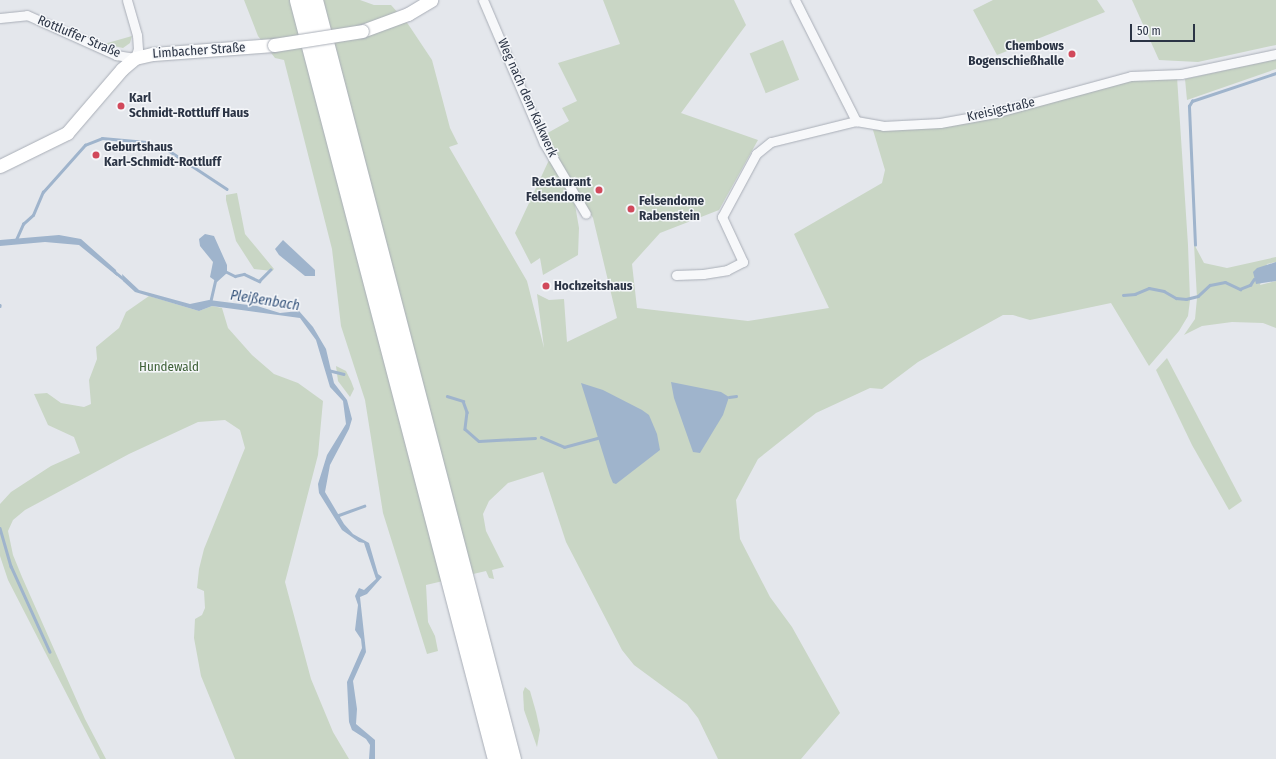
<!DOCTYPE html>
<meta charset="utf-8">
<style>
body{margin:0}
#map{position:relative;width:1276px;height:759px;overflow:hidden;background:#e4e7ec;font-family:"Fira Sans Condensed",sans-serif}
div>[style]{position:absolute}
.green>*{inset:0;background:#c9d6c5;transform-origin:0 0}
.water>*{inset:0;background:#9fb4cc}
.stream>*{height:2.5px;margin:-1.25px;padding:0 1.25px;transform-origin:1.25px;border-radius:1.25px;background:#9fb4cc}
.roads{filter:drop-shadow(0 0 1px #a9aeb7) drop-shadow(0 0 1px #a9aeb7)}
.street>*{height:9px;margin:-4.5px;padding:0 4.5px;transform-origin:4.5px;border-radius:4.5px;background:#f7f8fa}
.secondary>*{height:13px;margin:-6.5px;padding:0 6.5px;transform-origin:6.5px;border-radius:6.5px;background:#fff}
.highway>*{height:17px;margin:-8.5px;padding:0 8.5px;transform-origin:8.5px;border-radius:8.5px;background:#fff}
.bridges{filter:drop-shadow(0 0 1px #a9aeb7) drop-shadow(0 0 1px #a9aeb7)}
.secondary-bridge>*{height:13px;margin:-6.5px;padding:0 6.5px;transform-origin:6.5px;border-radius:6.5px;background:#fff}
.dots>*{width:11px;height:11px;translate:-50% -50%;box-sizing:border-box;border:2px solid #f4f6f9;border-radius:50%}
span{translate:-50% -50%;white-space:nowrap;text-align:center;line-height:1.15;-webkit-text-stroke:3px #f4f6f9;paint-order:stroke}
.street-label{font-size:13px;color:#2b3445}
.poi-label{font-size:13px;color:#2b3445;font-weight:700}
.right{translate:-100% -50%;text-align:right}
.left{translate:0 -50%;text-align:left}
.park-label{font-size:13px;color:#3f6138}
.water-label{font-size:14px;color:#34527a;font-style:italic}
.scale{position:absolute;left:1130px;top:24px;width:65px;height:18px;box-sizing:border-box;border:2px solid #2b3445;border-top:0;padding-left:5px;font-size:12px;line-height:14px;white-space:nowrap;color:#2b3445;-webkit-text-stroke:3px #f4f6f9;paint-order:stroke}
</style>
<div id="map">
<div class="green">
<i style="clip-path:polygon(244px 0,360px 0,374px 5px,391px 5px,408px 24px,432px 60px,450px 128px,458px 144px,449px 147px,527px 281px,544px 348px,537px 294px,549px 300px,564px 299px,567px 342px,617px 318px,593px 218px,544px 135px,569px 121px,562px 108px,577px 101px,558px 63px,620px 44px,603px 0,734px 0,746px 25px,681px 113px,758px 140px,719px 210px,660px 233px,632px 264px,637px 308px,748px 321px,829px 308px,794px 234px,882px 183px,885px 170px,873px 130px,940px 126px,1131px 78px,1177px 77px,1188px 245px,1190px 300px,1188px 316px,1179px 331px,1149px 366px,1111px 303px,1030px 320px,1013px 315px,1003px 315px,918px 362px,882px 389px,870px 388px,816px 413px,758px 459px,736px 500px,740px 539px,770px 597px,792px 627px,840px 713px,801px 759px,718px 759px,698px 718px,687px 704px,634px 665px,622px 650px,566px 542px,543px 472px,508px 483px,489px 501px,483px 514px,486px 531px,504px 567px,492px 570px,494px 579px,489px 578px,486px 571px,426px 585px,428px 622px,435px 636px,438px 651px,427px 654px,383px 513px,365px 400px,341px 326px,332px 249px,284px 60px,275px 58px,258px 36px)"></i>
<i style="clip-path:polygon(993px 0,1097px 0,1105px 12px,997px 55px,973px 10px)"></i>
<i style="clip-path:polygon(1132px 0,1276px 0,1276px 45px,1198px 62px,1159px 60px)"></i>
<i style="clip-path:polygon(132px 36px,130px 43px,123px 48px,104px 44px)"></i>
<i style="left:783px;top:40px;width:43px;height:36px;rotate:68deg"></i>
<i style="clip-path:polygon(1276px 59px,1276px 69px,1187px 100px,1185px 79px)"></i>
<i style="clip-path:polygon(549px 160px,574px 199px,579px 228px,578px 255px,543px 275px,540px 258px,531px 264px,515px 233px)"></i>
<i style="clip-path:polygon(237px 193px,245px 234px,274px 269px,272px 271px,254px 269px,236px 241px,226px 200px,226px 195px)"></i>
<i style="clip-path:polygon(1194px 244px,1204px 263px,1227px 268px,1276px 257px,1276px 262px,1267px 264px,1260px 285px,1276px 281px,1276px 328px,1263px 323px,1232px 322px,1202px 326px,1184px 335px,1195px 319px,1197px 298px)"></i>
<i style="clip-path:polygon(149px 296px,199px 311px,212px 306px,222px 308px,228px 328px,252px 355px,274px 374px,298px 383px,323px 401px,318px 455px,285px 582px,311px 679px,333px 732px,349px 759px,235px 759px,201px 676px,194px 638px,195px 619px,202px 615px,205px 608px,204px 591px,197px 588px,199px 569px,204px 549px,245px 448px,240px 430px,225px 420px,198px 422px,129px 454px,25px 510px,13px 520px,8px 531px,13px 555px,22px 577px,85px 719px,106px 759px,100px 759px,8px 580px,0 556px,0 504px,11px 492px,51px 466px,80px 453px,74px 437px,48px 425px,34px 394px,47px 393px,61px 403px,84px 407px,91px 404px,89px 380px,97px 359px,96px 347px,119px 328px,126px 312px)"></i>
<i style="clip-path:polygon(1167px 358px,1242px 501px,1229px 510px,1192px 445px,1156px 370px)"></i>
<i style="clip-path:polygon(336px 366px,346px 371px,351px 381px,354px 389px,350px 397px,338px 381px)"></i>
<i style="clip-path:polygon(525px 687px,530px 691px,536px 712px,540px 730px,537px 747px,524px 710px,523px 692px)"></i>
</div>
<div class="water">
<i style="clip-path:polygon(205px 234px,214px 236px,227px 265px,227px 273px,217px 282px,210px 277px,213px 262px,200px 246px,199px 239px)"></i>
<i style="clip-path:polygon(59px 235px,81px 239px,116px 270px,117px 276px,79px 245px,45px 242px,0 246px,0 240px)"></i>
<i style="clip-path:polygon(283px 240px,315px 270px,315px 276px,305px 276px,279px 255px,275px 249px)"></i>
<i style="clip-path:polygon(1276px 262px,1276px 281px,1256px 284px,1253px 272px,1257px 268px)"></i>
<i style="clip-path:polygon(122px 274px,139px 290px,190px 304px,209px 300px,257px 306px,280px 313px,299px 311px,313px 327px,326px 349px,334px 383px,347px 400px,352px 419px,349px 429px,330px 465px,325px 492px,344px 524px,353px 534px,369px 543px,378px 574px,382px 577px,367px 594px,360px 597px,366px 652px,353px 681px,357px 709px,356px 724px,375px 740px,375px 759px,369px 759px,370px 745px,366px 739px,352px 730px,349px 722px,347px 682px,362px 648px,361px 639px,355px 630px,358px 605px,355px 596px,359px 588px,364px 590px,376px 579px,364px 543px,359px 542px,342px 530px,319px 493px,318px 484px,327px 455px,346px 424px,343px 401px,330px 387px,316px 340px,300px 318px,212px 306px,199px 311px,135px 292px,123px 281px)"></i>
<i style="clip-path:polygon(671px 382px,721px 392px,729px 397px,723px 415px,700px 453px,693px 452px,674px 398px)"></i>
<i style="clip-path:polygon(581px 383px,603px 390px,642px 410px,649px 415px,657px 434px,660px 450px,616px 484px,613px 483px,610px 476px)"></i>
</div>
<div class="stream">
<i style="left:15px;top:242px;width:20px;rotate:-66deg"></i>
<i style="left:23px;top:224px;width:13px;rotate:-42deg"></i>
<i style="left:33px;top:215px;width:25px;rotate:-67deg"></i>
<i style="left:43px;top:192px;width:63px;rotate:-48.2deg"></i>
<i style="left:85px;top:145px;width:18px;rotate:-22deg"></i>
<i style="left:102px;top:138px;width:44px;rotate:5.2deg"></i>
<i style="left:146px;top:142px;width:20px;rotate:18deg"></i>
<i style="left:165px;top:148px;width:74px;rotate:33.5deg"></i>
<i style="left:1195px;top:245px;width:139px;rotate:-92.5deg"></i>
<i style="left:1189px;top:106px;width:6px;rotate:-59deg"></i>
<i style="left:1192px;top:101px;width:89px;rotate:-18.4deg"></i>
<i style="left:115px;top:272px;width:13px;rotate:39deg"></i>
<i style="left:227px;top:272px;width:9px;rotate:27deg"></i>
<i style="left:235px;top:276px;width:9px;rotate:-13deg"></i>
<i style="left:244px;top:274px;width:17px;rotate:25deg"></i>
<i style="left:259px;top:281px;width:16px;rotate:-45deg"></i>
<i style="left:1123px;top:295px;width:12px;rotate:-5deg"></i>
<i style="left:1135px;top:294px;width:15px;rotate:-23deg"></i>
<i style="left:1149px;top:288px;width:15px;rotate:11deg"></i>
<i style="left:1164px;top:291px;width:14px;rotate:30deg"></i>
<i style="left:1176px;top:298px;width:10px;rotate:6deg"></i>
<i style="left:1186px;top:299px;width:12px;rotate:-14deg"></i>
<i style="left:1198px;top:296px;width:16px;rotate:-43deg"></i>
<i style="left:1210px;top:285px;width:15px;rotate:-11deg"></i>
<i style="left:1225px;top:282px;width:17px;rotate:25deg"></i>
<i style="left:1240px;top:289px;width:11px;rotate:-22deg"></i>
<i style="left:1250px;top:285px;width:7px;rotate:-56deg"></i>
<i style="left:210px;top:303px;width:23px;rotate:-77deg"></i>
<i style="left:0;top:305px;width:1px;rotate:90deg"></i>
<i style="left:328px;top:370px;width:16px;rotate:14deg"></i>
<i style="left:447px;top:396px;width:17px;rotate:17deg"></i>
<i style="left:463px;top:401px;width:12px;rotate:70deg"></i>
<i style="left:467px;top:412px;width:17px;rotate:97deg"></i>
<i style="left:465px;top:429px;width:18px;rotate:41deg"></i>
<i style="left:479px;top:441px;width:56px;rotate:-3.1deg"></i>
<i style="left:729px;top:397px;width:7px;rotate:-8deg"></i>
<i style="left:541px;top:437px;width:25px;rotate:23deg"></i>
<i style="left:564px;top:447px;width:35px;rotate:-15deg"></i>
<i style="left:336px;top:516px;width:30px;rotate:-20deg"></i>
<i style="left:0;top:528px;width:40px;rotate:74deg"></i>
<i style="left:11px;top:566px;width:94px;rotate:65.6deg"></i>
</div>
<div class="roads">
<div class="street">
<i style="left:483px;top:0;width:155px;rotate:66.9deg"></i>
<i style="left:544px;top:143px;width:82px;rotate:59.4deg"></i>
<i style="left:795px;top:0;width:136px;rotate:63.2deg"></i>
<i style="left:0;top:18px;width:27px;rotate:-6deg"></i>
<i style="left:27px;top:15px;width:98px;rotate:24.2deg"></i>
<i style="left:116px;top:55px;width:19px;rotate:9deg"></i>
<i style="left:135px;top:58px;width:9px;rotate:-72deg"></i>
<i style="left:138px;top:49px;width:14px;rotate:-94deg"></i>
<i style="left:137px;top:35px;width:36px;rotate:-106deg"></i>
<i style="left:676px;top:275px;width:27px;rotate:-2deg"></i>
<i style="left:703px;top:274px;width:24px;rotate:-9deg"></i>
<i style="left:727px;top:270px;width:18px;rotate:-27deg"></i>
<i style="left:743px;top:262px;width:50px;rotate:-115deg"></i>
<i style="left:722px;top:217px;width:72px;rotate:-61.6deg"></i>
<i style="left:756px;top:154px;width:19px;rotate:-39deg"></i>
<i style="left:771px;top:142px;width:88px;rotate:-13.9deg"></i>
<i style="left:856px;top:121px;width:27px;rotate:10deg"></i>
<i style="left:883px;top:126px;width:57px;rotate:-3deg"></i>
<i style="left:940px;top:123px;width:56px;rotate:-10.3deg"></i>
<i style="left:995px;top:113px;width:141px;rotate:-15.2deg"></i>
<i style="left:1131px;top:76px;width:50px;rotate:-2.3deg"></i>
<i style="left:1181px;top:74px;width:97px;rotate:-11.9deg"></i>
</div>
<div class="secondary">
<i style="left:362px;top:31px;width:49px;rotate:-20.3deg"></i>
<i style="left:408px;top:14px;width:27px;rotate:-31deg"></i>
<i style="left:0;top:166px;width:75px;rotate:-26.2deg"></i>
<i style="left:67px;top:133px;width:84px;rotate:-49.3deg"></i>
<i style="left:122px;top:69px;width:17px;rotate:-40deg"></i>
<i style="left:135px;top:58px;width:18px;rotate:-13deg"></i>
<i style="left:153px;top:54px;width:121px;rotate:-4.3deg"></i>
</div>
<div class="highway">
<i style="left:298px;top:0;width:784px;rotate:75.38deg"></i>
<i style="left:314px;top:0;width:784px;rotate:75.38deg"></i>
</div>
</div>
<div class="bridges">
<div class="secondary-bridge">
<i style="left:274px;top:45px;width:89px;rotate:-9deg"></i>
</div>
</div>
<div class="dots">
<i style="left:1072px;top:54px;background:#d1495b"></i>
<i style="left:121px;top:106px;background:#d1495b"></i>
<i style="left:96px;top:155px;background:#d1495b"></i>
<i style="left:599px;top:190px;background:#d1495b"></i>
<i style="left:631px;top:209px;background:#d1495b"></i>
<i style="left:546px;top:286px;background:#d1495b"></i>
</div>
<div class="street-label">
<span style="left:79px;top:37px;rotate:23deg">Rottluffer Straße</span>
<span style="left:199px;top:51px;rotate:-4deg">Limbacher Straße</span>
<span style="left:527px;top:98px;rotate:66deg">Weg nach dem Kalkwerk</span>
<span style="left:1001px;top:110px;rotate:-13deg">Kreisigstraße</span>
</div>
<div class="poi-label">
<span class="right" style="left:1064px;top:54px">Chembows<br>Bogenschießhalle</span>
<span class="left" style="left:129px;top:106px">Karl<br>Schmidt-Rottluff Haus</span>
<span class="left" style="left:104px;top:155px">Geburtshaus<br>Karl-Schmidt-Rottluff</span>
<span class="right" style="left:591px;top:190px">Restaurant<br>Felsendome</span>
<span class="left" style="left:639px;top:209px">Felsendome<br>Rabenstein</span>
<span class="left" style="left:554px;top:286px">Hochzeitshaus</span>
</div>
<div class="park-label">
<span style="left:169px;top:367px">Hundewald</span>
</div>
<div class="water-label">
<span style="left:265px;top:301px;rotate:9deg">Pleißenbach</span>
</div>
<div class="scale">50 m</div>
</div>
